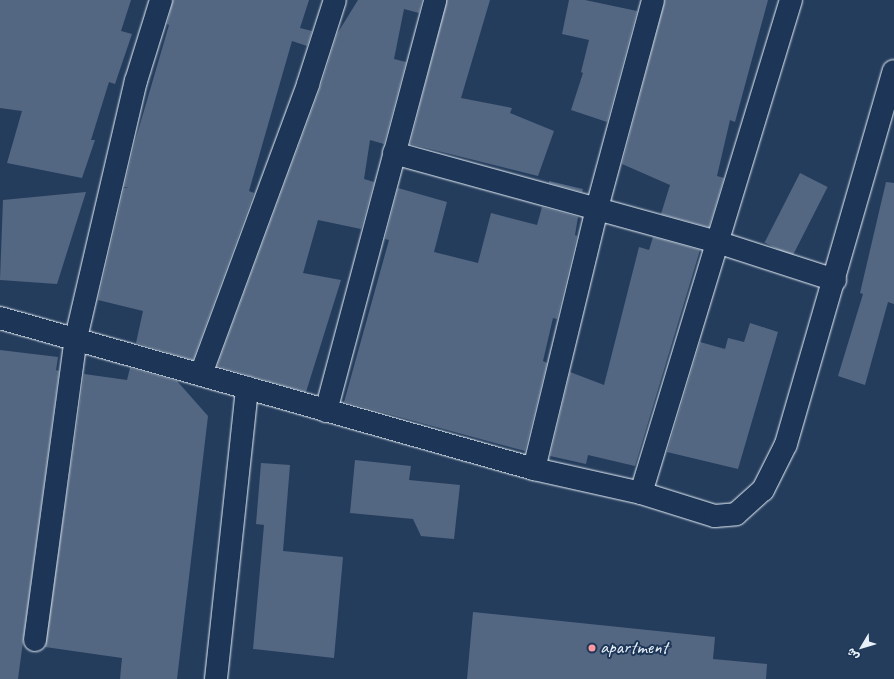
<!DOCTYPE html>
<meta charset="utf-8">
<style>
body{margin:0}
#map{position:relative;width:894px;height:679px;overflow:hidden;background:#253d5d;font-family:Caveat,"Playpen Sans Arabic",sans-serif}
div>[style]{position:absolute}
.building>*{inset:0;background:#536782;transform-origin:0 0}
.roads{filter:drop-shadow(0 0 1px #e8f1f8) drop-shadow(0 0 1px #e8f1f8)}
.minor>*{height:22px;margin:-11px;padding:0 11px;transform-origin:11px;border-radius:11px;background:#1d3557}
.dots>*{width:11px;height:11px;translate:-50% -50%;box-sizing:border-box;border:2px solid #1d3557;border-radius:50%}
span{translate:-50% -50%;white-space:nowrap;text-align:center;line-height:1.15;-webkit-text-stroke:4px #1d3557;paint-order:stroke}
.poi-label{font-size:19px;color:#e8f1f8}
.left{translate:0 -50%;text-align:left}
.north{position:absolute;left:842px;top:627px;width:40px;height:40px;-webkit-text-stroke:3px #1d3557;paint-order:stroke;rotate:232deg;font-size:11px;font-weight:700;line-height:16px;text-align:center;color:#e8f1f8}
.north::after{content:'';display:block;margin:auto;width:14px;height:18px;background:#e8f1f8;clip-path:polygon(50% 0,100% 100%,50% 72%,0 100%)}
</style>
<div id="map">
<div class="building">
<i style="clip-path:polygon(0 0,131px 0,121px 31px,132px 34px,115px 84px,109px 82px,91px 140px,95px 140px,82px 178px,7px 163px,22px 111px,0 108px)"></i>
<i style="clip-path:polygon(173px 0,309px 0,300px 28px,312px 31px,307px 46px,292px 41px,249px 191px,254px 193px,193px 360px,136px 343px,143px 311px,98px 300px,124px 188px,129px 188px,124px 187px,136px 138px,169px 25px,167px 24px)"></i>
<i style="clip-path:polygon(358px 0,422px 0,419px 13px,404px 9px,394px 59px,406px 62px,384px 144px,370px 140px,364px 179px,374px 182px,361px 229px,318px 220px,303px 273px,341px 280px,306px 392px,217px 366px,320px 88px,337px 34px)"></i>
<i style="clip-path:polygon(447px 0,490px 0,461px 98px,512px 108px,510px 113px,554px 131px,538px 176px,410px 144px)"></i>
<i style="clip-path:polygon(569px 0,585px 0,637px 11px,607px 122px,571px 110px,583px 73px,581px 72px,589px 40px,562px 34px)"></i>
<i style="clip-path:polygon(665px 0,768px 0,735px 122px,730px 120px,717px 176px,724px 178px,709px 227px,661px 214px,670px 185px,622px 164px)"></i>
<i style="left:800px;top:173px;width:31px;height:78px;rotate:27deg"></i>
<i style="clip-path:polygon(549px 181px,583px 189px,582px 192px,549px 183px)"></i>
<i style="clip-path:polygon(886px 182px,894px 183px,894px 304px,888px 302px,865px 385px,838px 376px,863px 294px,860px 293px)"></i>
<i style="clip-path:polygon(398px 188px,447px 202px,434px 252px,478px 263px,491px 213px,537px 225px,542px 207px,578px 217px,575px 235px,577px 236px,557px 319px,553px 318px,543px 361px,547px 363px,525px 451px,344px 402px,389px 240px,385px 239px)"></i>
<i style="clip-path:polygon(86px 192px,57px 284px,0 280px,3px 200px)"></i>
<i style="clip-path:polygon(653px 237px,700px 250px,635px 466px,588px 455px,586px 464px,550px 456px,570px 372px,604px 385px,639px 247px,649px 250px)"></i>
<i style="clip-path:polygon(750px 323px,778px 332px,738px 469px,667px 452px,700px 342px,725px 349px,728px 338px,744px 342px)"></i>
<i style="clip-path:polygon(0 350px,58px 357px,56px 370px,59px 371px,18px 679px,0 679px)"></i>
<i style="clip-path:polygon(130px 368px,177px 381px,208px 416px,177px 679px,120px 679px,122px 658px,45px 647px,84px 374px,127px 380px)"></i>
<i style="clip-path:polygon(355px 460px,411px 466px,409px 480px,460px 485px,454px 539px,421px 536px,413px 519px,350px 513px)"></i>
<i style="clip-path:polygon(261px 463px,290px 465px,283px 551px,343px 557px,334px 658px,253px 649px,264px 525px,256px 524px)"></i>
<i style="clip-path:polygon(473px 612px,715px 637px,713px 659px,767px 664px,766px 679px,467px 679px)"></i>
</div>
<div class="roads">
<div class="minor">
<i style="left:394px;top:153px;width:335px;rotate:15.4deg"></i>
<i style="left:717px;top:242px;width:124px;rotate:17.9deg"></i>
<i style="left:0;top:318px;width:555px;rotate:15.79deg"></i>
<i style="left:534px;top:469px;width:110px;rotate:12.6deg"></i>
<i style="left:641px;top:493px;width:77px;rotate:17.3deg"></i>
<i style="left:715px;top:516px;width:21px;rotate:-5deg"></i>
<i style="left:736px;top:514px;width:36px;rotate:-42deg"></i>
<i style="left:763px;top:490px;width:51px;rotate:-63.4deg"></i>
<i style="left:786px;top:444px;width:388px;rotate:-73.9deg"></i>
<i style="left:201px;top:374px;width:309px;rotate:-69.7deg"></i>
<i style="left:308px;top:84px;width:88px;rotate:-72.2deg"></i>
<i style="left:326px;top:411px;width:425px;rotate:-75.1deg"></i>
<i style="left:534px;top:469px;width:268px;rotate:-76.4deg"></i>
<i style="left:597px;top:208px;width:215px;rotate:-74.9deg"></i>
<i style="left:641px;top:493px;width:515px;rotate:-73.08deg"></i>
<i style="left:35px;top:640px;width:305px;rotate:-82.3deg"></i>
<i style="left:76px;top:338px;width:264px;rotate:-76.9deg"></i>
<i style="left:136px;top:81px;width:85px;rotate:-72.8deg"></i>
<i style="left:216px;top:679px;width:293px;rotate:-83.9deg"></i>
</div>
</div>
<div class="dots">
<i style="left:592px;top:648px;background:#ff9aa2"></i>
</div>
<div class="poi-label">
<span class="left" style="left:600px;top:648px">apartment</span>
</div>
<div class="north">ش</div>
</div>
